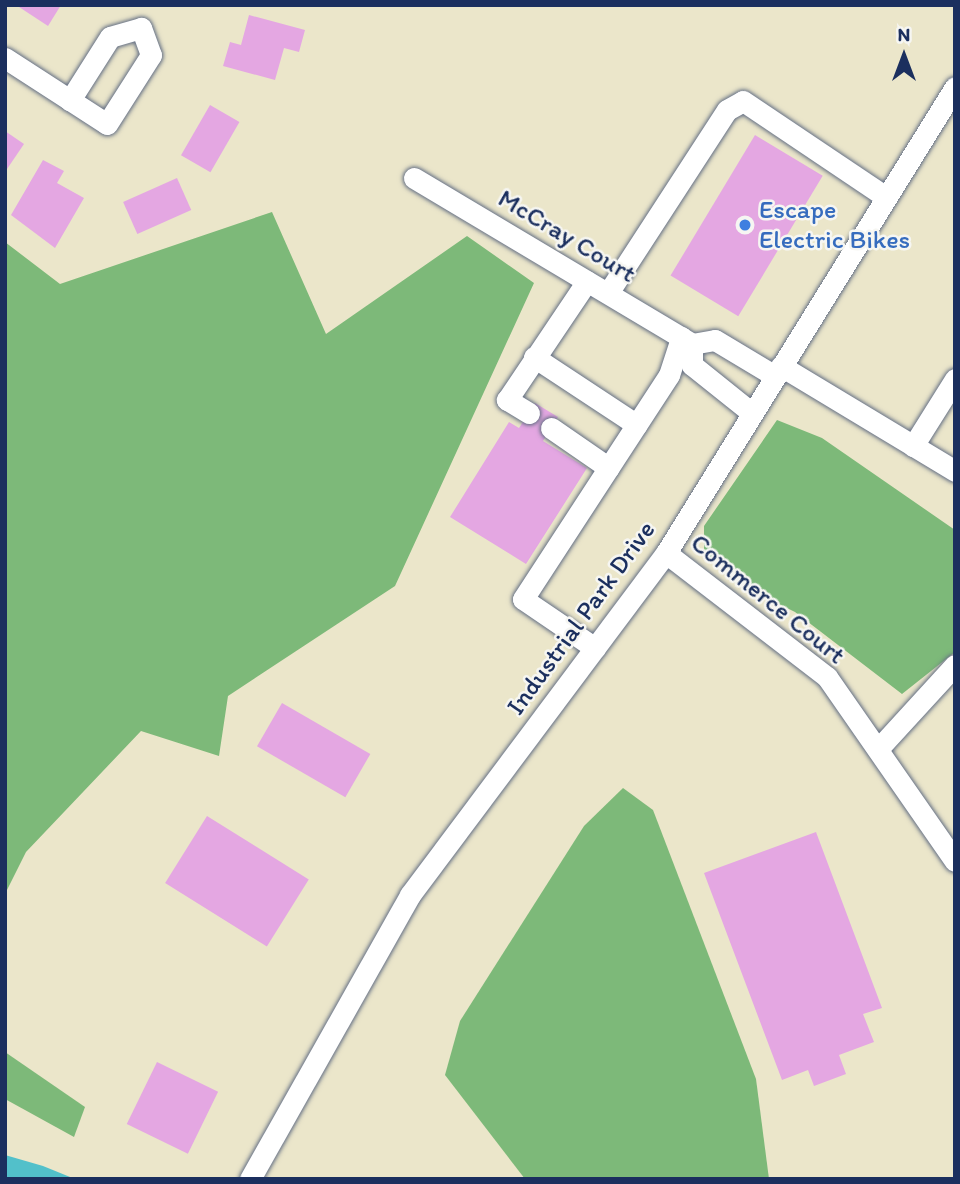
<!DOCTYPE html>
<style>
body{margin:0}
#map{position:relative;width:960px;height:1184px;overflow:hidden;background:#ebe6ca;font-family:Itim,sans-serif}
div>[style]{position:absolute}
.forest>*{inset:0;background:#7db979}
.water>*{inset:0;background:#52c0ca}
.building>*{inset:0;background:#e4a7e2;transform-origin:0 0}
.roads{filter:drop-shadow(0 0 2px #646f84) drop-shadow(0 0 2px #646f84)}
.minor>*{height:21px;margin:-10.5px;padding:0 10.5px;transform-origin:10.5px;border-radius:10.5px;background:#fff}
.dots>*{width:19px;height:19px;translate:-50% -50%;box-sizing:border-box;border:4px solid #f6f6f2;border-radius:50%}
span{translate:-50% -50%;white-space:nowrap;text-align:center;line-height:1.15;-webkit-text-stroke:5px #f6f6f2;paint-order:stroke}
.shop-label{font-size:26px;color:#366cbe}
.left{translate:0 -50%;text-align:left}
.street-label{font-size:26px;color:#1b2f5e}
.frame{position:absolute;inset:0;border:7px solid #1b2f5e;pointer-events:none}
.north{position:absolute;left:869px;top:21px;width:70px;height:70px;-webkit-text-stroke:5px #f6f6f2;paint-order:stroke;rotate:0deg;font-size:19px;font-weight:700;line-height:28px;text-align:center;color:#1b2f5e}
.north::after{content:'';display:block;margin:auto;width:24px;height:32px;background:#1b2f5e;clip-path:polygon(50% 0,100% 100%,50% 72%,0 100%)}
</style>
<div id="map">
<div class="forest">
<i style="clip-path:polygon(272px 212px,326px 334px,467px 236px,534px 283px,395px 586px,228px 696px,219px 756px,141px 731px,26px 852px,5px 894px,5px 242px,60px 284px)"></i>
<i style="clip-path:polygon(777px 420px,822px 438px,955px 530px,955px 652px,902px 694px,795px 612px,732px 581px,704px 551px,704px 526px)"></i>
<i style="clip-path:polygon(623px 788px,653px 810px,756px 1079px,769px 1179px,525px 1179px,445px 1075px,460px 1021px,584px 826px)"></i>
<i style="clip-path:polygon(5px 1052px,85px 1107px,74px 1137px,5px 1099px)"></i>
</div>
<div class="water">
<i style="clip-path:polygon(5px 1155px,43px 1166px,75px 1179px,5px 1179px)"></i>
</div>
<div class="building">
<i style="clip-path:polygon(16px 5px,61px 5px,48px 26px)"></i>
<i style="clip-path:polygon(249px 15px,305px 30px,299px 52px,284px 48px,275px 80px,223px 66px,230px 42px,241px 45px)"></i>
<i style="left:210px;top:105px;width:34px;height:58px;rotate:30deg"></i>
<i style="clip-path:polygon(5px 131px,24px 144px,5px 172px)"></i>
<i style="left:755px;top:135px;width:79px;height:164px;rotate:31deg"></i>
<i style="clip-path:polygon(43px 160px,64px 171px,57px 183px,84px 198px,55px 248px,11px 215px)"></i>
<i style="left:177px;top:178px;width:35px;height:59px;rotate:66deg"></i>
<i style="clip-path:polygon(535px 403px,558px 417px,543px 441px,587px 468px,526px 564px,450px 517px,509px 422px,519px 428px)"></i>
<i style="left:282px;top:703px;width:102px;height:50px;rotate:30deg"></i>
<i style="left:207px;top:816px;width:120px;height:79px;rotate:32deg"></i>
<i style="clip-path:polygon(816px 832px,882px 1008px,863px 1014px,874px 1042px,839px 1055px,846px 1074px,814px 1086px,808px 1070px,782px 1080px,704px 873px)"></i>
<i style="left:157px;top:1062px;width:68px;height:69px;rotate:26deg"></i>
</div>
<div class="roads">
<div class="minor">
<i style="left:5px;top:58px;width:121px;rotate:32.9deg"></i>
<i style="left:107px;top:124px;width:82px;rotate:-57.5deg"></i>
<i style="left:151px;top:55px;width:29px;rotate:-110deg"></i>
<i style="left:141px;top:28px;width:32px;rotate:164deg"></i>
<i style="left:110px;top:37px;width:75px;rotate:122.4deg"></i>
<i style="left:414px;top:178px;width:324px;rotate:30.8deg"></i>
<i style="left:692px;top:344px;width:23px;rotate:-10deg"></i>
<i style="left:715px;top:340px;width:70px;rotate:31deg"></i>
<i style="left:608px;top:293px;width:218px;rotate:-57deg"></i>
<i style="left:727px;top:110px;width:18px;rotate:-29deg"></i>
<i style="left:743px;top:101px;width:172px;rotate:33.9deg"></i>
<i style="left:692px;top:344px;width:21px;rotate:90deg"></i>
<i style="left:692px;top:365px;width:77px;rotate:38.7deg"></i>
<i style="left:534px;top:357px;width:123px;rotate:33.4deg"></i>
<i style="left:781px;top:366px;width:203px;rotate:31.1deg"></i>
<i style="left:529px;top:413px;width:26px;rotate:-149deg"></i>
<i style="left:507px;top:400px;width:143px;rotate:-56.1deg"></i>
<i style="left:551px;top:428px;width:70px;rotate:34.6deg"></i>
<i style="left:913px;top:446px;width:79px;rotate:-57.9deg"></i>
<i style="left:666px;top:553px;width:203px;rotate:37.6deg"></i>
<i style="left:827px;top:677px;width:224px;rotate:55.2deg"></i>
<i style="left:595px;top:648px;width:87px;rotate:-145.8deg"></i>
<i style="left:523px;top:599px;width:267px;rotate:-56.9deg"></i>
<i style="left:669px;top:375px;width:40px;rotate:-72deg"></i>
<i style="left:878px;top:749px;width:114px;rotate:-47.5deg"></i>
<i style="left:250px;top:1179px;width:326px;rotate:-60.6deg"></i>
<i style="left:410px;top:895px;width:427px;rotate:-53.2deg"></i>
<i style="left:666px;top:553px;width:548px;rotate:-58.19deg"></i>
</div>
</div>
<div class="dots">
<i style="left:745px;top:225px;background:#3f7fe0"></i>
</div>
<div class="shop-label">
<span class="left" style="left:759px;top:225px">Escape<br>Electric Bikes</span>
</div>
<div class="street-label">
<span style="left:567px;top:236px;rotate:31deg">McCray Court</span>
<span style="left:768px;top:599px;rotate:39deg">Commerce Court</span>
<span style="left:581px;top:618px;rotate:-54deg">Industrial Park Drive</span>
</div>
<div class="frame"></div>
<div class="north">N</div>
</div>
